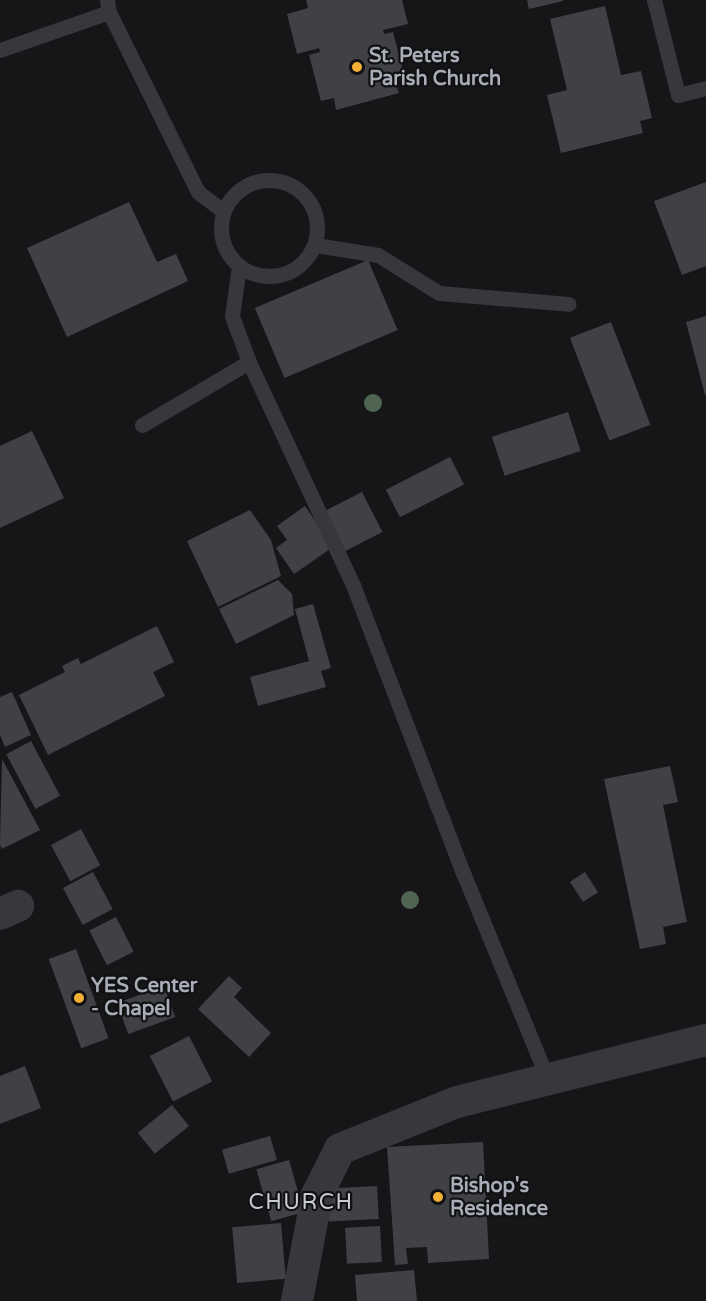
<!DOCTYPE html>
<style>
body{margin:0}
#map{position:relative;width:706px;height:1301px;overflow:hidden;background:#161618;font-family:"Varela Round",sans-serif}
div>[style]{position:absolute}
.building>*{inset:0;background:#404145;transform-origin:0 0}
.lane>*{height:15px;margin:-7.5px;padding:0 7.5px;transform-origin:7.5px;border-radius:7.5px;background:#37383d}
.lane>.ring{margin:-7.5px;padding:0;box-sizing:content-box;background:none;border:15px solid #37383d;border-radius:50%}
.street>*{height:32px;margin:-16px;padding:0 16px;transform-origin:16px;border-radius:16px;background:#37383d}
.trees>*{width:18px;height:18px;margin:-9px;border-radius:50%;background:#506452}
.dots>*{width:16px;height:16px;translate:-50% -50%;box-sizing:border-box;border:3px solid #111113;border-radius:50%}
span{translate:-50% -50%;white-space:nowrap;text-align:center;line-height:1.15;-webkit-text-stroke:4.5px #111113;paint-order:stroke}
.poi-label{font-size:20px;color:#a8adb8;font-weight:700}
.left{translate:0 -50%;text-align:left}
.quarter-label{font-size:22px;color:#c9ccd4;letter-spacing:1.5px}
</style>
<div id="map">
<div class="building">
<i style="clip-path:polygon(306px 0,402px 0,408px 24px,383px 30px,384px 34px,393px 32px,405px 78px,395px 81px,399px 93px,336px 110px,334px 98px,321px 101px,309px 55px,320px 52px,319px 48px,297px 54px,287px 14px,308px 8px)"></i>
<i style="clip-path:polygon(527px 0,563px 0,563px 1px,529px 9px)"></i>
<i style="clip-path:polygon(605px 6px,621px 75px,641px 71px,652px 118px,640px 121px,643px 133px,561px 153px,547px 95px,567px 90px,550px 19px)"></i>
<i style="clip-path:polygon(706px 182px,706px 266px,682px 275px,654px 201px)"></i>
<i style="clip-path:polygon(129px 202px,157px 262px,176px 254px,188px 281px,67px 337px,27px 248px)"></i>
<i style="left:368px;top:260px;width:76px;height:123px;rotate:67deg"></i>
<i style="clip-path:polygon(706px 316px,706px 395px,705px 395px,686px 322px)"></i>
<i style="left:611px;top:322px;width:110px;height:44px;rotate:69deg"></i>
<i style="left:568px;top:412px;width:41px;height:80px;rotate:72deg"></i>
<i style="clip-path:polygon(32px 431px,64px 498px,0 528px,0 446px)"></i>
<i style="left:450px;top:457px;width:31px;height:72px;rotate:63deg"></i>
<i style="left:362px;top:492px;width:45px;height:45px;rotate:63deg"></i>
<i style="clip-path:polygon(305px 506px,333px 547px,294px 574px,276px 548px,287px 540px,277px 526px)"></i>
<i style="clip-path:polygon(250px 510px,271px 540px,281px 576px,218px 607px,187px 541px)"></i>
<i style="clip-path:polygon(278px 580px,292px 594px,294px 615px,236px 644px,219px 609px)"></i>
<i style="clip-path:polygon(313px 604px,331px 668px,321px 671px,326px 687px,258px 706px,250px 677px,309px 661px,295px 609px)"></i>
<i style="clip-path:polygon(157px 626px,174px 662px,153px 672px,165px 696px,48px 755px,19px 695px,65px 672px,62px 666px,78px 658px,81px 664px)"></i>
<i style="clip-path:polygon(12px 692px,31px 735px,5px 747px,0 735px,0 697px)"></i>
<i style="left:31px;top:741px;width:62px;height:28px;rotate:62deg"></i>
<i style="clip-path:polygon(2px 759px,40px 830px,2px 849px,0 845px)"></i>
<i style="clip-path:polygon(670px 766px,678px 802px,663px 805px,687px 922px,663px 927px,666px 944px,640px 949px,604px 779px)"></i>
<i style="left:81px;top:829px;width:41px;height:34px;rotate:62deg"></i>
<i style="left:93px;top:872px;width:42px;height:34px;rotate:62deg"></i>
<i style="left:585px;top:872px;width:24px;height:18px;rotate:57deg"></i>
<i style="left:116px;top:917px;width:39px;height:30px;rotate:63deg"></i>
<i style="left:76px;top:949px;width:95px;height:29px;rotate:70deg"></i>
<i style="clip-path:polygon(229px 976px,242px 988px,234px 997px,271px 1033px,249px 1057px,198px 1009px)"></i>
<i style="left:164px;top:986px;width:33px;height:50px;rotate:70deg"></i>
<i style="left:189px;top:1036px;width:51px;height:44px;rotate:63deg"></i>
<i style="clip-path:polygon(25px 1066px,41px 1108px,0 1124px,0 1076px)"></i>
<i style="left:172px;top:1105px;width:27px;height:44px;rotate:51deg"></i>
<i style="left:270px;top:1136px;width:25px;height:50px;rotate:74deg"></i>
<i style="clip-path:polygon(483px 1142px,489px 1259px,428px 1263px,427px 1247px,406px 1248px,408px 1264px,395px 1265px,387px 1147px)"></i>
<i style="left:289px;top:1160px;width:54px;height:34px;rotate:74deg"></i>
<i style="left:377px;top:1186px;width:33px;height:50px;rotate:87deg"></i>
<i style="left:281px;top:1223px;width:56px;height:49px;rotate:85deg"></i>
<i style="left:380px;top:1226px;width:36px;height:35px;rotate:87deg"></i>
<i style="clip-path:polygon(414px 1270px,417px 1301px,357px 1301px,355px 1275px)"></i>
</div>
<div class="lane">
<i style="left:107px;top:0;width:12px;rotate:81deg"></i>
<i style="left:109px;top:12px;width:201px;rotate:63.7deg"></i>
<i style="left:198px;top:192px;width:31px;rotate:37deg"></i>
<i style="left:654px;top:0;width:98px;rotate:75.8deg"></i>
<i style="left:678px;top:95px;width:29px;rotate:-14deg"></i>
<i style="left:0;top:50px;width:115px;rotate:-19.2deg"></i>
<i class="ring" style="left:221px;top:180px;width:81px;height:81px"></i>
<i style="left:315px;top:245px;width:64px;rotate:9deg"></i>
<i style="left:378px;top:255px;width:72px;rotate:31.9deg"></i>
<i style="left:439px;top:293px;width:130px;rotate:4.8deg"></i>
<i style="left:249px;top:362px;width:246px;rotate:65deg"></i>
<i style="left:353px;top:585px;width:311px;rotate:69.1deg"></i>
<i style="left:464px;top:875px;width:222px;rotate:67.7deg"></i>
<i style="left:142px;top:425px;width:124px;rotate:-30.5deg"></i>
<i style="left:249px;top:362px;width:49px;rotate:-110.3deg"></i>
<i style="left:232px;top:316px;width:50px;rotate:-82deg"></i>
</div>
<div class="street">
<i style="left:0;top:914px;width:20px;rotate:-24deg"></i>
<i style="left:297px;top:1301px;width:108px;rotate:-79.3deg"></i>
<i style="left:317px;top:1195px;width:51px;rotate:-63.4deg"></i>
<i style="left:340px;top:1149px;width:126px;rotate:-21.9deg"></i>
<i style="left:457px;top:1102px;width:257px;rotate:-14deg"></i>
</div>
<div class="trees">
<i style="left:373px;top:403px"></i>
<i style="left:410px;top:900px"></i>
</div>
<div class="dots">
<i style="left:357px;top:67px;background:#f2b134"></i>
<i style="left:79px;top:998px;background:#f2b134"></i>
<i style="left:438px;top:1197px;background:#f2b134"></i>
</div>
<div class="poi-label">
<span class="left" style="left:369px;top:68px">St. Peters<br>Parish Church</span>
<span class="left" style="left:91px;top:998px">YES Center<br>- Chapel</span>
<span class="left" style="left:450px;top:1198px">Bishop's<br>Residence</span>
</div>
<div class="quarter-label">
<span style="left:301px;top:1203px">CHURCH</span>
</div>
</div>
